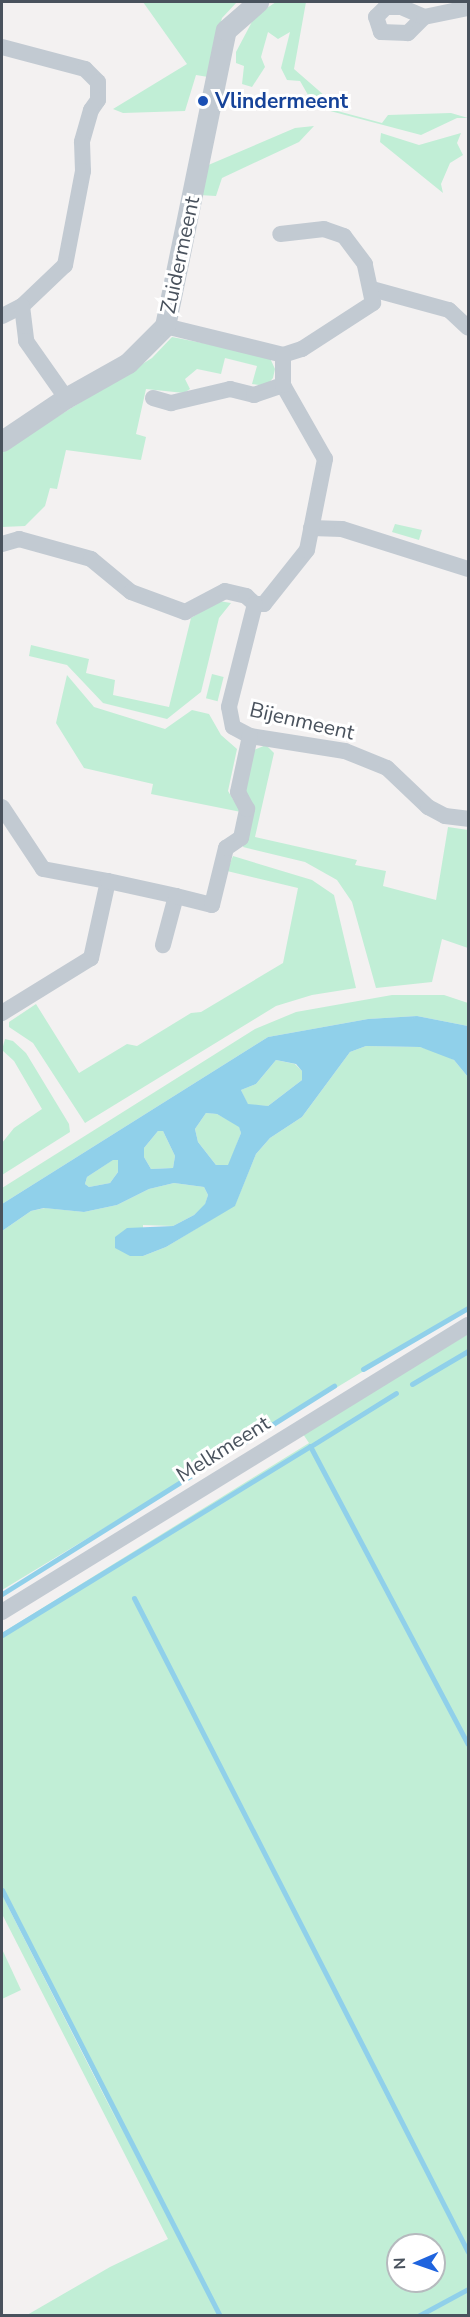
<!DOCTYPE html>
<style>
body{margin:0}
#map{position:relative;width:470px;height:2317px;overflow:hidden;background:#f3f1f1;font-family:"Nunito Sans",sans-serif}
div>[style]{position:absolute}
.green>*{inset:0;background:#c1eed6;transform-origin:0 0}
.water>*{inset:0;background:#90d0ea}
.stream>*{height:5px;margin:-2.5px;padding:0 2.5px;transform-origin:2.5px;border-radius:2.5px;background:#90d0ea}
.minor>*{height:16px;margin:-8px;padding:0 8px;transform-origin:8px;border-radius:8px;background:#c2cad2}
.tertiary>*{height:21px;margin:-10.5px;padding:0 10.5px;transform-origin:10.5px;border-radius:10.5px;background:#c2cad2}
.dots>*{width:16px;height:16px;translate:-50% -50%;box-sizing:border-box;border:3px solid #fff;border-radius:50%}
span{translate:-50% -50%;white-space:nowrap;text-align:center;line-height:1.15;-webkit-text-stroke:6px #fff;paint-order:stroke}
.transit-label{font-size:21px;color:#164399;font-weight:700}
.left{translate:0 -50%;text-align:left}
.street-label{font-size:21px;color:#49525d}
.frame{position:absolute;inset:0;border:3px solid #49525d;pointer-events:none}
.north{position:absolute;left:386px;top:2233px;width:60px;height:60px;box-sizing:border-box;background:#fff;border:2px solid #b6babe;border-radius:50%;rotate:268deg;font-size:16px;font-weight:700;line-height:24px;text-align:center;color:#49525d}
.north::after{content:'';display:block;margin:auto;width:21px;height:27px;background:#1f64de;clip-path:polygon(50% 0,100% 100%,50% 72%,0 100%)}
</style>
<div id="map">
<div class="green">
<i style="clip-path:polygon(143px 2px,237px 2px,222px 18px,208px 77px,196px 75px,185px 111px,123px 113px,113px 109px,187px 64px)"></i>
<i style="clip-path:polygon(276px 2px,306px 2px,294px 69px,325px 96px,330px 109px,382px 123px,388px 115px,451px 113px,468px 118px,457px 118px,421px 135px,315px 107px,300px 81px,287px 80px,281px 68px,290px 32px,278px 39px,268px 32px,261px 57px,265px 67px,252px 87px,242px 84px,244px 66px,236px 63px,236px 52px,255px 16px)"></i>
<i style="clip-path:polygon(314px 126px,299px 142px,222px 178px,216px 196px,199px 195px,206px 166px,295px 128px)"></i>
<i style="clip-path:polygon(381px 133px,419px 145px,461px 133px,457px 143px,463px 155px,450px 163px,441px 184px,443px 193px,380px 142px)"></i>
<i style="clip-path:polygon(172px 337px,269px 356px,275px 369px,273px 378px,266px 386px,252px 384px,257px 366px,225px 358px,221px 374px,197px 369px,185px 379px,190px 389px,184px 393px,146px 389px,136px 434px,146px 437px,141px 460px,66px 450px,57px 489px,50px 488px,45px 506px,25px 526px,2px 527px,2px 451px,152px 358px)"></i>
<i style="clip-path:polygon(395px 524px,422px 530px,419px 540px,392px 532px)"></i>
<i style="clip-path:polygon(219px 601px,231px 603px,219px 618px,201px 692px,167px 719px,103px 703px,67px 665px,29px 656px,31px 645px,89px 659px,86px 673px,115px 680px,113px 695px,169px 707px,191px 618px)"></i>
<i style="left:212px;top:674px;width:12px;height:25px;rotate:14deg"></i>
<i style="clip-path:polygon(67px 675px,94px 707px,165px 729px,192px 710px,209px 714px,221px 735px,237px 749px,228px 791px,241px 812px,151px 794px,153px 784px,84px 768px,56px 723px)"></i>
<i style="clip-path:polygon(266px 745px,274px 753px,255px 837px,357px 860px,355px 865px,386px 871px,383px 886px,436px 900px,448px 827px,468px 830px,468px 948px,442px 939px,432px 982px,376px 988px,352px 902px,337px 880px,305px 862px,243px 847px,253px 807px,244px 789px,254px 750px)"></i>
<i style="clip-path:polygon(233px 856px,312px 880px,334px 895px,356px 988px,312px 995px,276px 1006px,85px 1123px,33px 1043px,9px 1027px,9px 1022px,36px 1004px,79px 1073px,127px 1044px,137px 1046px,191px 1013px,201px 1012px,283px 963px,298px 888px,227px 871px)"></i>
<i style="clip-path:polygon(392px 995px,444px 995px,468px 1003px,468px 1026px,417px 1016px,368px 1019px,268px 1037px,2px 1204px,2px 1188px,255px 1029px,296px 1012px)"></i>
<i style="clip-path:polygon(5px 1039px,13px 1041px,26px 1053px,69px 1124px,70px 1132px,2px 1175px,2px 1143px,14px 1128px,42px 1109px,14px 1061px,2px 1050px)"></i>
<i style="clip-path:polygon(366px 1046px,420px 1047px,439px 1052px,454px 1060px,468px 1077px,468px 1308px,2px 1590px,2px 1231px,31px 1211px,45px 1208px,84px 1212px,117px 1205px,149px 1189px,174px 1183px,204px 1187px,208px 1195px,205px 1205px,194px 1215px,173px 1226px,143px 1225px,143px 1256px,166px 1247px,235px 1205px,256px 1154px,270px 1138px,302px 1117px,350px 1052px)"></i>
<i style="clip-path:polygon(276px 1060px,295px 1064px,302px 1071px,302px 1080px,268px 1106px,248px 1105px,241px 1090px,256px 1084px)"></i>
<i style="clip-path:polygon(206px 1113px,217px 1114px,239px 1126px,241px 1133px,229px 1165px,216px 1165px,198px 1142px,195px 1129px)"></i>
<i style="clip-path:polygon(158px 1131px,163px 1131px,175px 1156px,173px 1168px,151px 1169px,144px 1157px,144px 1148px)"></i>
<i style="clip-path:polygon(114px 1159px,118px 1160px,118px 1172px,110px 1183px,89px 1187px,85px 1184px,87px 1177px)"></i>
<i style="clip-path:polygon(evenodd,468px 1334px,468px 2315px,27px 2315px,110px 2267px,168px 2239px,2px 1914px,2px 1895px,122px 2131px,2px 1889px,2px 1633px,309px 1443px,303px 1434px,468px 1334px,398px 2245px,434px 2245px,434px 2281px,398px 2281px,398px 2245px)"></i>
<i style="clip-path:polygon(2px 1949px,21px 1990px,2px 1999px)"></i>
</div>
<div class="water">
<i style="clip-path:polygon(evenodd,417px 1016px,468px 1026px,468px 1077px,454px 1060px,420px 1047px,366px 1046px,350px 1052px,302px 1117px,270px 1138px,256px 1154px,235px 1206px,166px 1247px,143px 1256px,130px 1256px,115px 1248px,115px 1237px,127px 1228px,173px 1226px,194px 1215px,205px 1204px,208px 1195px,204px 1187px,174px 1183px,149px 1189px,117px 1205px,84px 1212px,44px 1208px,31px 1211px,2px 1231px,2px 1204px,268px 1037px,368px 1019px,417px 1016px,276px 1060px,296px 1064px,302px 1071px,302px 1080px,268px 1106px,248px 1104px,241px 1090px,256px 1084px,276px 1060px,417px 1016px,206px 1113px,217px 1114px,239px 1127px,241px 1133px,228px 1165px,216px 1165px,198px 1142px,195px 1129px,206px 1113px,417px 1016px,158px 1131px,163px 1131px,175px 1156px,173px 1168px,151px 1169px,144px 1157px,144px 1148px,158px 1131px,417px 1016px,113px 1160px,118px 1160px,118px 1172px,110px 1183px,89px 1187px,85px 1184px,87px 1177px,113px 1160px)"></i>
</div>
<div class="stream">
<i style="left:363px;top:1369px;width:121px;rotate:-30.2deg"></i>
<i style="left:412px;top:1384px;width:65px;rotate:-30.5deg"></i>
<i style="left:311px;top:1446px;width:100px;rotate:-31.9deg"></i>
<i style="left:2px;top:1594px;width:392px;rotate:-32.1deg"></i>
<i style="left:134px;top:1598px;width:734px;rotate:62.95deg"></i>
<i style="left:2px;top:1635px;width:361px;rotate:-31.5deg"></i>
<i style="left:310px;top:1446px;width:337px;rotate:62.1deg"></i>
<i style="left:2px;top:1890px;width:479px;rotate:62.9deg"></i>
<i style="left:418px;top:2316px;width:57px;rotate:-28.4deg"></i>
</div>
<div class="minor">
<i style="left:424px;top:17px;width:23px;rotate:135deg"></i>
<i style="left:408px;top:33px;width:27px;rotate:-178deg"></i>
<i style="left:381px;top:32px;width:16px;rotate:-108deg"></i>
<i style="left:376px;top:17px;width:14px;rotate:-45deg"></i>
<i style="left:386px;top:7px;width:15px"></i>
<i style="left:401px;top:7px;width:25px;rotate:23deg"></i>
<i style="left:424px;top:17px;width:45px;rotate:-11.6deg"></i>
<i style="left:2px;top:47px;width:86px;rotate:14.8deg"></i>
<i style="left:85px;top:69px;width:18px;rotate:45deg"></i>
<i style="left:98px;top:82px;width:18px;rotate:90deg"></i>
<i style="left:98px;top:100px;width:12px;rotate:125deg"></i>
<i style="left:91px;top:110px;width:33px;rotate:106deg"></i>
<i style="left:82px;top:142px;width:29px;rotate:88deg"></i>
<i style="left:83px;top:171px;width:96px;rotate:100.8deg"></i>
<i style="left:65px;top:265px;width:59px;rotate:136.4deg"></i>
<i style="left:22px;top:306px;width:22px;rotate:153deg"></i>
<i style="left:372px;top:289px;width:80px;rotate:15.3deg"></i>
<i style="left:449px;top:310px;width:26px;rotate:43deg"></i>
<i style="left:22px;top:306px;width:35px;rotate:83deg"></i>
<i style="left:26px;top:341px;width:70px;rotate:54.9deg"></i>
<i style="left:165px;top:326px;width:122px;rotate:13.8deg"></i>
<i style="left:283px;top:355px;width:20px;rotate:-18deg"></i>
<i style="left:302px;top:349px;width:85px;rotate:-32.9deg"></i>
<i style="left:373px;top:303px;width:40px;rotate:-102deg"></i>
<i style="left:365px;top:264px;width:35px;rotate:-127deg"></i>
<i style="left:344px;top:236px;width:21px;rotate:-161deg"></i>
<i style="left:324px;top:229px;width:44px;rotate:173.5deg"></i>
<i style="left:153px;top:398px;width:19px;rotate:16deg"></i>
<i style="left:171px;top:403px;width:61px;rotate:-13.3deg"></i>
<i style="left:230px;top:389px;width:25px;rotate:14deg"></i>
<i style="left:254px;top:395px;width:31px;rotate:-19deg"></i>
<i style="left:311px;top:528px;width:31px;rotate:2deg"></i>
<i style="left:342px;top:529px;width:132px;rotate:17.6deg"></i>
<i style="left:2px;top:544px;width:18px;rotate:-16deg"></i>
<i style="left:19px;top:539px;width:75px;rotate:15.5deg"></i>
<i style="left:91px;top:559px;width:52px;rotate:39.5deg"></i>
<i style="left:131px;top:592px;width:58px;rotate:20.3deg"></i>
<i style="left:185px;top:612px;width:45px;rotate:-27.7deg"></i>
<i style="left:225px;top:591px;width:22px;rotate:13deg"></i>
<i style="left:246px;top:596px;width:12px;rotate:42deg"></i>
<i style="left:255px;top:604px;width:9px"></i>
<i style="left:264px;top:604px;width:69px;rotate:-51.5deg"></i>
<i style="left:307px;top:550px;width:93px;rotate:-78.8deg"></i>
<i style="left:325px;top:459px;width:85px;rotate:-119.6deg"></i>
<i style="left:283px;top:385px;width:30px;rotate:-90deg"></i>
<i style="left:255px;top:604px;width:106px;rotate:104.2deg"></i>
<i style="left:229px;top:707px;width:20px;rotate:79deg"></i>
<i style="left:233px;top:727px;width:19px;rotate:28deg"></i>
<i style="left:250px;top:736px;width:96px;rotate:9deg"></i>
<i style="left:345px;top:751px;width:45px;rotate:22deg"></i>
<i style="left:387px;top:768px;width:57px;rotate:43.6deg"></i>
<i style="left:428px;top:807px;width:19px;rotate:28deg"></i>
<i style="left:445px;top:816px;width:23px;rotate:7deg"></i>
<i style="left:2px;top:807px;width:74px;rotate:56.5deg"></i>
<i style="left:43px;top:869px;width:66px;rotate:10.5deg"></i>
<i style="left:108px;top:881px;width:79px;rotate:102.4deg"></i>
<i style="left:91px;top:958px;width:105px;rotate:148.3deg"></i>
<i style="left:108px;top:881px;width:70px;rotate:12.4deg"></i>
<i style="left:176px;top:896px;width:51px;rotate:104.9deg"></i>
<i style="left:176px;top:896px;width:37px;rotate:14deg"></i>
<i style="left:212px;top:905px;width:59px;rotate:-76.2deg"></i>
<i style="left:226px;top:848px;width:18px;rotate:-34deg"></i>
<i style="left:241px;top:838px;width:30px;rotate:-78deg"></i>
<i style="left:247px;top:809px;width:19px;rotate:-118deg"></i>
<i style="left:238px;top:792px;width:57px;rotate:-77.9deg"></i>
<i style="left:2px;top:1612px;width:547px;rotate:-31.63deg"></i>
</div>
<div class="tertiary">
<i style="left:2px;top:441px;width:77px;rotate:-33.9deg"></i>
<i style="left:66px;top:398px;width:71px;rotate:-29.4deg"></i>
<i style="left:128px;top:363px;width:52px;rotate:-45deg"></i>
<i style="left:165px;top:326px;width:302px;rotate:-78.4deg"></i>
<i style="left:226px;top:30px;width:43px;rotate:-41.2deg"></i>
</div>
<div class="dots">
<i style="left:203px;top:101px;background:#1a4fb4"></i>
</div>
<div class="transit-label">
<span class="left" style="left:215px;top:101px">Vlindermeent</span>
</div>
<div class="street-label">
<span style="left:180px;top:255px;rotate:-78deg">Zuidermeent</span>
<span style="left:302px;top:721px;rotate:13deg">Bijenmeent</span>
<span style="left:223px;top:1449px;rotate:-32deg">Melkmeent</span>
</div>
<div class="frame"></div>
<div class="north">N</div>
</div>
